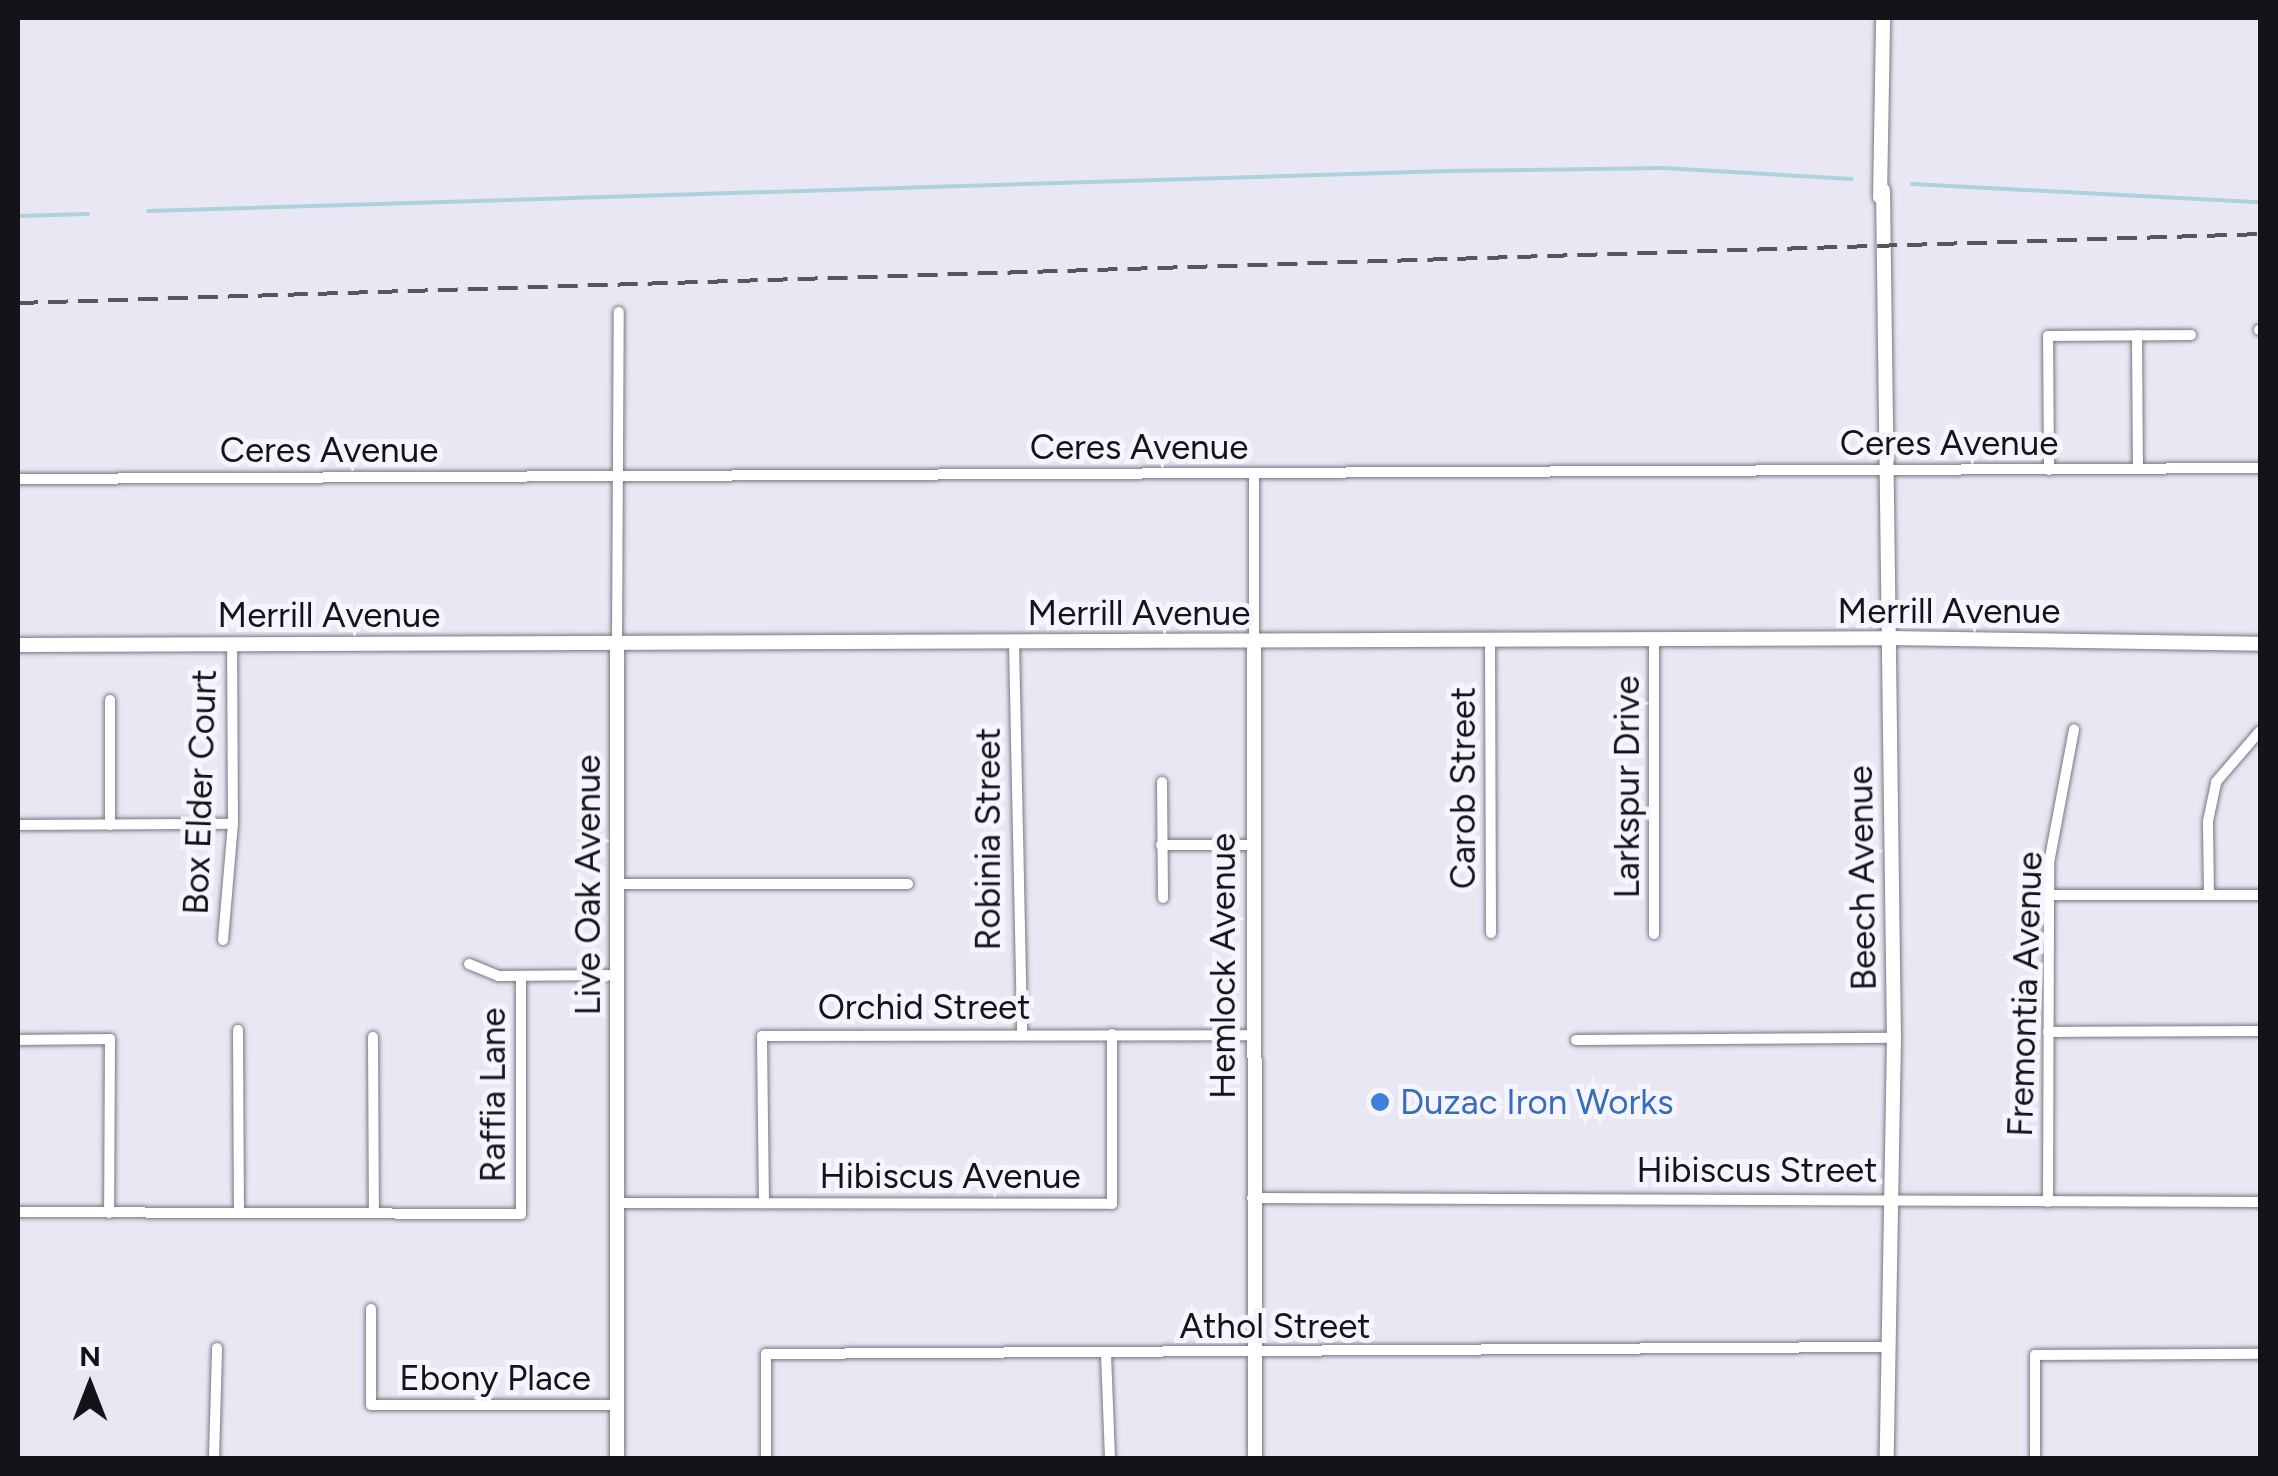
<!DOCTYPE html>
<style>
body{margin:0}
#map{position:relative;width:2278px;height:1476px;overflow:hidden;background:#e9e7f3;font-family:Figtree,sans-serif}
div>[style]{position:absolute}
.stream>*{height:4px;margin:-2px;padding:0 2px;transform-origin:2px;border-radius:2px;background:#aed2dd}
.roads{filter:drop-shadow(0 0 2px #787681) drop-shadow(0 0 2px #787681)}
.street>*{height:10px;margin:-5px;padding:0 5px;transform-origin:5px;border-radius:5px;background:#fff}
.secondary>*{height:14px;margin:-7px;padding:0 7px;transform-origin:7px;border-radius:7px;background:#fff}
.rail>*{height:4px;margin-top:-2px;transform-origin:0;background:repeating-linear-gradient(90deg,#58565d 0 20px,transparent 0 30px)}
.dots>*{width:28px;height:28px;translate:-50% -50%;box-sizing:border-box;border:5px solid #f6f4ff;border-radius:50%}
span{translate:-50% -50%;white-space:nowrap;text-align:center;line-height:1.15;-webkit-text-stroke:10px #f6f4ff;paint-order:stroke}
.street-label{font-size:35px;color:#141317}
.shop-label{font-size:35px;color:#366cbe}
.left{translate:0 -50%;text-align:left}
.frame{position:absolute;inset:0;border:20px solid #141317;pointer-events:none}
.north{position:absolute;left:40px;top:1336px;width:100px;height:100px;-webkit-text-stroke:8px #f6f4ff;paint-order:stroke;rotate:0deg;font-size:28px;font-weight:700;line-height:40px;text-align:center;color:#141317}
.north::after{content:'';display:block;margin:auto;width:35px;height:45px;background:#141317;clip-path:polygon(50% 0,100% 100%,50% 72%,0 100%)}
</style>
<div id="map">
<div class="stream">
<i style="left:1912px;top:184px;width:348px;rotate:3deg"></i>
<i style="left:148px;top:211px;width:1300px;rotate:-1.76deg"></i>
<i style="left:1447px;top:171px;width:216px;rotate:-0.8deg"></i>
<i style="left:1663px;top:168px;width:189px;rotate:3.3deg"></i>
<i style="left:18px;top:216px;width:70px;rotate:-1.6deg"></i>
</div>
<div class="roads">
<div class="street">
<i style="left:2259px;top:330px;width:1px"></i>
<i style="left:2137px;top:335px;width:134px;rotate:89.6deg"></i>
<i style="left:2049px;top:470px;width:134px;rotate:-90.4deg"></i>
<i style="left:2048px;top:336px;width:143px;rotate:-0.4deg"></i>
<i style="left:18px;top:479px;width:2242px;rotate:-0.28deg"></i>
<i style="left:1254px;top:642px;width:168px;rotate:-90deg"></i>
<i style="left:1490px;top:642px;width:291px;rotate:89.8deg"></i>
<i style="left:1014px;top:643px;width:391px;rotate:88.8deg"></i>
<i style="left:617px;top:644px;width:332px;rotate:-89.7deg"></i>
<i style="left:110px;top:700px;width:125px;rotate:90deg"></i>
<i style="left:1162px;top:782px;width:116px;rotate:89.5deg"></i>
<i style="left:18px;top:825px;width:215px;rotate:-0.3deg"></i>
<i style="left:1161px;top:845px;width:92px"></i>
<i style="left:619px;top:884px;width:289px"></i>
<i style="left:2049px;top:895px;width:211px"></i>
<i style="left:2209px;top:895px;width:74px;rotate:-90.8deg"></i>
<i style="left:2208px;top:821px;width:40px;rotate:-78deg"></i>
<i style="left:2216px;top:782px;width:67px;rotate:-49.2deg"></i>
<i style="left:1654px;top:934px;width:293px;rotate:-90deg"></i>
<i style="left:223px;top:940px;width:116px;rotate:-85.1deg"></i>
<i style="left:233px;top:824px;width:178px;rotate:-90.3deg"></i>
<i style="left:469px;top:964px;width:31px;rotate:22deg"></i>
<i style="left:498px;top:976px;width:119px;rotate:-0.5deg"></i>
<i style="left:238px;top:1030px;width:183px;rotate:89.7deg"></i>
<i style="left:2048px;top:1032px;width:212px;rotate:-0.3deg"></i>
<i style="left:373px;top:1037px;width:176px;rotate:89.7deg"></i>
<i style="left:18px;top:1040px;width:92px;rotate:-0.6deg"></i>
<i style="left:110px;top:1039px;width:174px;rotate:90.3deg"></i>
<i style="left:1576px;top:1040px;width:318px;rotate:-0.4deg"></i>
<i style="left:1252px;top:1198px;width:1008px;rotate:0.23deg"></i>
<i style="left:2048px;top:1202px;width:339px;rotate:-89.8deg"></i>
<i style="left:2049px;top:863px;width:136px;rotate:-79.4deg"></i>
<i style="left:619px;top:1203px;width:493px;rotate:0.1deg"></i>
<i style="left:1112px;top:1204px;width:170px;rotate:-90deg"></i>
<i style="left:764px;top:1203px;width:167px;rotate:-90.7deg"></i>
<i style="left:762px;top:1036px;width:491px;rotate:-0.1deg"></i>
<i style="left:18px;top:1212px;width:503px;rotate:0.23deg"></i>
<i style="left:521px;top:1214px;width:238px;rotate:-90deg"></i>
<i style="left:371px;top:1309px;width:96px;rotate:90deg"></i>
<i style="left:371px;top:1405px;width:247px"></i>
<i style="left:1106px;top:1354px;width:104px;rotate:87.8deg"></i>
<i style="left:214px;top:1458px;width:110px;rotate:-88.4deg"></i>
<i style="left:766px;top:1458px;width:104px;rotate:-90deg"></i>
<i style="left:766px;top:1354px;width:1123px;rotate:-0.36deg"></i>
<i style="left:2035px;top:1458px;width:103px;rotate:-90deg"></i>
<i style="left:2035px;top:1355px;width:225px;rotate:-0.3deg"></i>
</div>
<div class="secondary">
<i style="left:1883px;top:190px;width:848px;rotate:89.26deg"></i>
<i style="left:1894px;top:1038px;width:420px;rotate:91deg"></i>
<i style="left:1880px;top:197px;width:179px;rotate:-89deg"></i>
<i style="left:1254px;top:642px;width:816px;rotate:89.93deg"></i>
<i style="left:617px;top:644px;width:814px;rotate:90deg"></i>
<i style="left:18px;top:645px;width:1872px;rotate:-0.21deg"></i>
<i style="left:1890px;top:638px;width:370px;rotate:0.9deg"></i>
</div>
</div>
<div class="rail">
<i style="left:18px;top:303px;width:2243px;rotate:-1.76deg"></i>
</div>
<div class="dots">
<i style="left:1380px;top:1102px;background:#3f7fe0"></i>
</div>
<div class="street-label">
<span style="left:1949px;top:443px">Ceres Avenue</span>
<span style="left:1139px;top:447px">Ceres Avenue</span>
<span style="left:329px;top:450px">Ceres Avenue</span>
<span style="left:1949px;top:611px">Merrill Avenue</span>
<span style="left:1139px;top:613px">Merrill Avenue</span>
<span style="left:329px;top:615px">Merrill Avenue</span>
<span style="left:1627px;top:787px;rotate:-90deg">Larkspur Drive</span>
<span style="left:1463px;top:788px;rotate:-90deg">Carob Street</span>
<span style="left:200px;top:792px;rotate:-88deg">Box Elder Court</span>
<span style="left:988px;top:839px;rotate:-90deg">Robinia Street</span>
<span style="left:1862px;top:878px;rotate:-91deg">Beech Avenue</span>
<span style="left:588px;top:885px;rotate:-90deg">Live Oak Avenue</span>
<span style="left:1223px;top:966px;rotate:-90deg">Hemlock Avenue</span>
<span style="left:2025px;top:994px;rotate:-88deg">Fremontia Avenue</span>
<span style="left:924px;top:1007px">Orchid Street</span>
<span style="left:493px;top:1095px;rotate:-90deg">Raffia Lane</span>
<span style="left:1757px;top:1170px">Hibiscus Street</span>
<span style="left:950px;top:1176px">Hibiscus Avenue</span>
<span style="left:1275px;top:1326px">Athol Street</span>
<span style="left:495px;top:1378px">Ebony Place</span>
</div>
<div class="shop-label">
<span class="left" style="left:1400px;top:1102px">Duzac Iron Works</span>
</div>
<div class="frame"></div>
<div class="north">N</div>
</div>
